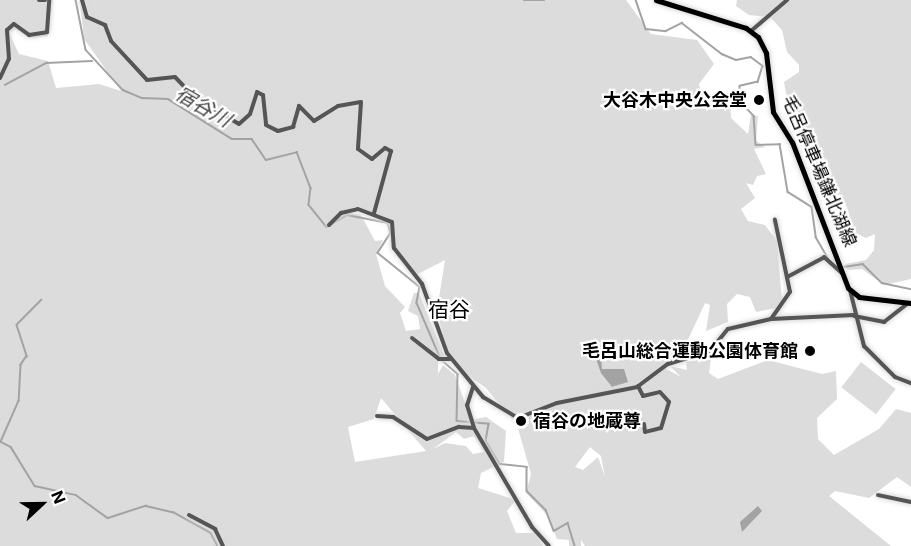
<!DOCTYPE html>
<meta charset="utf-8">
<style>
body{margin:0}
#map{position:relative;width:911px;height:546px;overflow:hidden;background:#fff;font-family:Inter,"Noto Sans JP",sans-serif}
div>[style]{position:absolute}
.green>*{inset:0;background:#dcdcdc;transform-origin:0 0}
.water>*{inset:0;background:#a3a3a3}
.stream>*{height:1.5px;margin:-0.75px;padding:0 0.75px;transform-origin:0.75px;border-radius:0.75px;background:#a3a3a3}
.roads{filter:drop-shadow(0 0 2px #dbdbdb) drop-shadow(0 0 2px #dbdbdb)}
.minor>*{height:4px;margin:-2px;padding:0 2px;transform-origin:2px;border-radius:2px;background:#555}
.major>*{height:5px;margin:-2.5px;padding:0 2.5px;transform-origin:2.5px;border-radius:2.5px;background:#000}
.dots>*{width:16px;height:16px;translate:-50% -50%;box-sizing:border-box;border:3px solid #fff;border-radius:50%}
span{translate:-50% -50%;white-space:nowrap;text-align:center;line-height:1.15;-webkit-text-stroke:4.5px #fff;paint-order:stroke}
.poi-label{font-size:18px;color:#000;font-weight:700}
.right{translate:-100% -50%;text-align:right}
.left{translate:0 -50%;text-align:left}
.street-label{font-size:18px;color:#000}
.water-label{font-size:20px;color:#444;font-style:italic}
.quarter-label{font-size:21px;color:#000}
.north{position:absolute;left:12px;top:474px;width:60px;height:60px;-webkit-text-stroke:4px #fff;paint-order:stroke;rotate:68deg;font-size:16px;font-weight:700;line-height:24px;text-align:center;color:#000}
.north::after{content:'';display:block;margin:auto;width:21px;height:27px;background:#000;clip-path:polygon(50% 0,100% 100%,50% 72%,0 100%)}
</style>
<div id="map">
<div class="green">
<i style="clip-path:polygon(evenodd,0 0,53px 0,48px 36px,34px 38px,15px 29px,9px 33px,19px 54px,48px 61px,56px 88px,99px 84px,121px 91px,84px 39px,80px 0,626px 0,651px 34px,697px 40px,714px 64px,699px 84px,701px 94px,730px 97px,731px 118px,748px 134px,751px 115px,758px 116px,756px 141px,765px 147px,754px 149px,766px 174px,757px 176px,753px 185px,746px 183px,755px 198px,741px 209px,748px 221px,765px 225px,777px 241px,782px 301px,776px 308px,756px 312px,750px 297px,737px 294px,727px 304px,728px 322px,706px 331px,710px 305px,705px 303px,686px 344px,690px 354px,661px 366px,681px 377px,670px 366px,687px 370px,686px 362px,711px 358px,709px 373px,718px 379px,768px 360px,822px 374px,836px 371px,837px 399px,817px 418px,818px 439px,834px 455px,879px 429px,896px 409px,911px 413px,911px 487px,897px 477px,869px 498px,835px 491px,829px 496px,891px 546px,585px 546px,581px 540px,581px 546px,569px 546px,569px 540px,557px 539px,547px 515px,526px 493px,531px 474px,517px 425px,486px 388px,462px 371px,446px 346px,437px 311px,445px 260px,416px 275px,394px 244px,392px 220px,355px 207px,342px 211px,361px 215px,375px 241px,383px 240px,376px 254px,385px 286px,405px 307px,400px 313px,406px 331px,420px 329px,418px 316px,408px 311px,414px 293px,419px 293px,444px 355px,438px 359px,438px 374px,443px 365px,455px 375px,471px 420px,486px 417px,506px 431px,504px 462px,481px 473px,478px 488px,516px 500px,507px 511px,516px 533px,535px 533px,543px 546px,0 546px,0 0,381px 398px,426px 451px,355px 462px,348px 427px,374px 419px,381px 398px,0 0,456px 432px,464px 439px,474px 436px,484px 452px,473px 454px,466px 446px,445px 443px,433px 449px,456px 432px,0 0,590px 447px,601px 456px,605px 477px,598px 457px,583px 470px,575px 467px,590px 447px)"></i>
<i style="clip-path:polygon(737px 0,911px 0,911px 279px,884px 285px,862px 269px,847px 270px,845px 264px,866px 260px,874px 250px,875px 234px,866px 238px,846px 229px,849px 213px,842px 195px,829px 194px,816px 166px,814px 144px,800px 114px,788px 103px,784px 82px,799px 72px,799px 65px,787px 52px,782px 30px,770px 17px,749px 15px,736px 6px)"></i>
<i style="left:861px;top:362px;width:44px;height:32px;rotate:38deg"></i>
</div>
<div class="water">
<i style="clip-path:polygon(601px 357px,602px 369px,624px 369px,628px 382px,612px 387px,601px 373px,596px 359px)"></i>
<i style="clip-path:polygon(758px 506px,762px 511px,742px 532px,740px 522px)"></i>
</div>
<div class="stream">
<i style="left:76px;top:0;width:51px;rotate:78.7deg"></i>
<i style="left:86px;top:50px;width:54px;rotate:47.2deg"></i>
<i style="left:123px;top:90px;width:21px;rotate:23deg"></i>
<i style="left:142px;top:98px;width:26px;rotate:2deg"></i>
<i style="left:168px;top:99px;width:75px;rotate:32deg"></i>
<i style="left:232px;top:139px;width:20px"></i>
<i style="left:252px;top:139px;width:25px;rotate:56deg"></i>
<i style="left:266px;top:160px;width:32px;rotate:-14deg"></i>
<i style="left:297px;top:152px;width:39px;rotate:69deg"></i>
<i style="left:311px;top:188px;width:17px;rotate:97deg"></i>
<i style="left:309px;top:205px;width:28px;rotate:51deg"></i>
<i style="left:327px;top:227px;width:23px;rotate:-31deg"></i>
<i style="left:347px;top:215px;width:42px;rotate:11deg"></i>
<i style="left:388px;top:223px;width:10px;rotate:73deg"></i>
<i style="left:391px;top:233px;width:24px;rotate:123deg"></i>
<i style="left:378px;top:253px;width:54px;rotate:39deg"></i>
<i style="left:420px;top:287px;width:16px;rotate:101deg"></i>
<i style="left:417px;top:303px;width:59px;rotate:66.9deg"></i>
<i style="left:524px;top:0;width:20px"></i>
<i style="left:636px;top:0;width:31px;rotate:71deg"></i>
<i style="left:646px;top:29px;width:20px;rotate:6deg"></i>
<i style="left:666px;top:31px;width:18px;rotate:-27deg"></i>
<i style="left:682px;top:23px;width:51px;rotate:37.8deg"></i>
<i style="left:722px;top:54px;width:15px;rotate:23deg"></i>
<i style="left:736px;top:60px;width:15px;rotate:-11deg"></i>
<i style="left:751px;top:57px;width:15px;rotate:37deg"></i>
<i style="left:763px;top:66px;width:17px;rotate:107deg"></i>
<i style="left:758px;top:82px;width:18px;rotate:167deg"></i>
<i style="left:740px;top:86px;width:15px;rotate:90deg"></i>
<i style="left:740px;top:101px;width:21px;rotate:47deg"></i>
<i style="left:754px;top:116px;width:29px;rotate:86deg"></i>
<i style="left:756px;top:145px;width:24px;rotate:-2deg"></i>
<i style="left:780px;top:144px;width:49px;rotate:80.5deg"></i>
<i style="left:788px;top:192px;width:28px;rotate:32deg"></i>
<i style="left:812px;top:207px;width:30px;rotate:82deg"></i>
<i style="left:816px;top:237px;width:28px;rotate:60deg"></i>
<i style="left:5px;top:85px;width:47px;rotate:-28.2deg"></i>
<i style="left:46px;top:63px;width:46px;rotate:-2.5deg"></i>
<i style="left:844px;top:267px;width:19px;rotate:-9deg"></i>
<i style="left:863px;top:264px;width:27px;rotate:45deg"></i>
<i style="left:882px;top:283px;width:30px;rotate:12deg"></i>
<i style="left:42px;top:300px;width:35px;rotate:135deg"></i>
<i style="left:17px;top:325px;width:33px;rotate:72deg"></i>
<i style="left:27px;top:356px;width:11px;rotate:124deg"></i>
<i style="left:21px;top:365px;width:36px;rotate:93deg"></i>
<i style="left:19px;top:401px;width:45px;rotate:113.7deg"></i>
<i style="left:1px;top:442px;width:11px;rotate:27deg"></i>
<i style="left:11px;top:447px;width:46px;rotate:58.4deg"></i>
<i style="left:35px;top:486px;width:42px;rotate:12.4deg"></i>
<i style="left:76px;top:495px;width:39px;rotate:36deg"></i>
<i style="left:108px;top:518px;width:40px;rotate:-18deg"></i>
<i style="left:146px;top:506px;width:28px;rotate:13deg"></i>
<i style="left:173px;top:512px;width:43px;rotate:28.9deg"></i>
<i style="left:211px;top:533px;width:15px;rotate:62deg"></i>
<i style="left:443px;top:361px;width:20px;rotate:41deg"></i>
<i style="left:458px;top:374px;width:47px;rotate:91.2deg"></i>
<i style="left:457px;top:421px;width:32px;rotate:5deg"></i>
<i style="left:489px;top:424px;width:17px;rotate:100deg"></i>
<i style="left:486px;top:441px;width:27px;rotate:59deg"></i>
<i style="left:500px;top:464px;width:27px;rotate:6deg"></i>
<i style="left:527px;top:467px;width:24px;rotate:90deg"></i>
<i style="left:527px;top:491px;width:27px;rotate:45deg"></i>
<i style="left:546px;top:510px;width:22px;rotate:69deg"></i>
<i style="left:554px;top:531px;width:16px;rotate:-30deg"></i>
<i style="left:568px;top:523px;width:24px;rotate:73deg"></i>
</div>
<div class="roads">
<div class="minor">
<i style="left:39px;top:0;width:6px"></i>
<i style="left:82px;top:0;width:18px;rotate:74deg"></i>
<i style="left:87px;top:17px;width:20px;rotate:24deg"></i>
<i style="left:105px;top:25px;width:17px;rotate:69deg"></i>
<i style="left:111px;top:41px;width:53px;rotate:47.3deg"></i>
<i style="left:147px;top:80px;width:28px;rotate:-6deg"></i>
<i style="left:175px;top:77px;width:28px;rotate:46deg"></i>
<i style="left:194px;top:97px;width:52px;rotate:31deg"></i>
<i style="left:239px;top:124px;width:15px;rotate:-42deg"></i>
<i style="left:250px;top:114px;width:23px;rotate:-72deg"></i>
<i style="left:257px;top:92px;width:7px;rotate:27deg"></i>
<i style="left:263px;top:95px;width:30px;rotate:84deg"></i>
<i style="left:266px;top:125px;width:13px;rotate:27deg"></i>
<i style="left:278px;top:131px;width:16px;rotate:-15deg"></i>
<i style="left:293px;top:127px;width:22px;rotate:-74deg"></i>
<i style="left:299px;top:106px;width:21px;rotate:45deg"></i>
<i style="left:314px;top:121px;width:28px;rotate:-32deg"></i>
<i style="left:338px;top:106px;width:23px;rotate:-10deg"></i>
<i style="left:361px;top:102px;width:47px;rotate:93.7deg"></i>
<i style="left:358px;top:149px;width:17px;rotate:36deg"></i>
<i style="left:372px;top:159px;width:17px;rotate:-40deg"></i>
<i style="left:385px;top:148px;width:7px;rotate:27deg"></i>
<i style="left:391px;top:151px;width:64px;rotate:105.3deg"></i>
<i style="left:751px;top:31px;width:48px;rotate:-40.7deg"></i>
<i style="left:0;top:78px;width:21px;rotate:-65deg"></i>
<i style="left:9px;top:59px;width:29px;rotate:-94deg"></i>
<i style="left:7px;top:30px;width:9px;rotate:-41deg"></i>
<i style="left:14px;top:24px;width:19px;rotate:36deg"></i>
<i style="left:29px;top:35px;width:18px;rotate:-9deg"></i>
<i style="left:47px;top:32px;width:32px;rotate:-86deg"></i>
<i style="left:329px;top:225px;width:17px;rotate:-45deg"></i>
<i style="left:341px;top:213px;width:17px;rotate:-13deg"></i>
<i style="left:358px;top:209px;width:36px;rotate:21deg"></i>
<i style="left:392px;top:222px;width:26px;rotate:86deg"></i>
<i style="left:394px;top:248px;width:46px;rotate:52.1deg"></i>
<i style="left:422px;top:284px;width:73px;rotate:70.1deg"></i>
<i style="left:447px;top:353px;width:57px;rotate:50.7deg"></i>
<i style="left:483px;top:397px;width:41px;rotate:31deg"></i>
<i style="left:518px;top:418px;width:42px;rotate:-21deg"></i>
<i style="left:557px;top:403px;width:82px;rotate:-11.3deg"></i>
<i style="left:637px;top:387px;width:39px;rotate:-37deg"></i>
<i style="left:668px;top:364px;width:44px;rotate:-17.2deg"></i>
<i style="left:710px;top:351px;width:28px;rotate:-51deg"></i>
<i style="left:728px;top:329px;width:44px;rotate:-13.1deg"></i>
<i style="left:771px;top:319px;width:83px;rotate:-2.8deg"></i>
<i style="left:789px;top:276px;width:40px;rotate:-28deg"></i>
<i style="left:824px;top:257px;width:24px;rotate:42deg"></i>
<i style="left:850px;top:290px;width:58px;rotate:76deg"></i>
<i style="left:864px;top:346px;width:44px;rotate:45deg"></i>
<i style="left:895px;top:377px;width:17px;rotate:21deg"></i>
<i style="left:854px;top:316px;width:31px;rotate:11deg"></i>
<i style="left:884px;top:322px;width:31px;rotate:-38deg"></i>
<i style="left:771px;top:319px;width:33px;rotate:-55deg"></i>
<i style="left:790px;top:292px;width:74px;rotate:-101.8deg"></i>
<i style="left:412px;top:338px;width:34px;rotate:38deg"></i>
<i style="left:439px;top:359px;width:11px"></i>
<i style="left:638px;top:386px;width:11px;rotate:63deg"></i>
<i style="left:643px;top:396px;width:17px;rotate:-13deg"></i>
<i style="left:660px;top:392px;width:13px;rotate:48deg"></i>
<i style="left:669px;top:402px;width:27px;rotate:107deg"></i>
<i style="left:661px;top:428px;width:16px;rotate:166deg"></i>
<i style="left:645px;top:432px;width:8px;rotate:-97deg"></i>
<i style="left:473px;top:387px;width:19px;rotate:108deg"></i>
<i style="left:467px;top:405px;width:24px;rotate:73deg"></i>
<i style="left:474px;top:428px;width:115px;rotate:59.6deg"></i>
<i style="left:532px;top:527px;width:25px;rotate:48deg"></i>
<i style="left:377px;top:416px;width:16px;rotate:4deg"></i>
<i style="left:393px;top:417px;width:40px;rotate:32.9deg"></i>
<i style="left:427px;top:439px;width:34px;rotate:-21deg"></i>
<i style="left:459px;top:427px;width:15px;rotate:4deg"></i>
<i style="left:878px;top:495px;width:34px;rotate:12deg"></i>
<i style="left:189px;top:515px;width:30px;rotate:28deg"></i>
<i style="left:215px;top:529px;width:19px;rotate:65deg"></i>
</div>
<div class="major">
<i style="left:656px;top:0;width:94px;rotate:17.3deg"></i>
<i style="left:746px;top:28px;width:15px;rotate:37deg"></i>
<i style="left:758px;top:37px;width:18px;rotate:63deg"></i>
<i style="left:766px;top:53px;width:59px;rotate:83.2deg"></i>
<i style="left:773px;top:112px;width:36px;rotate:58deg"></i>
<i style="left:792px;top:142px;width:156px;rotate:69deg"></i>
<i style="left:848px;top:288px;width:14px;rotate:39deg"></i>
<i style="left:859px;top:297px;width:52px;rotate:6.6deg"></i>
</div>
</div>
<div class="dots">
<i style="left:759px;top:100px;background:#000"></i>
<i style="left:810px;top:351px;background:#000"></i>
<i style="left:521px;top:421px;background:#000"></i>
</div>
<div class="poi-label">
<span class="right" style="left:747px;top:100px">大谷木中央公会堂</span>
<span class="right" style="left:798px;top:351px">毛呂山総合運動公園体育館</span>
<span class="left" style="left:533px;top:421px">宿谷の地蔵尊</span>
</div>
<div class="street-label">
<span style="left:819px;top:171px;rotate:67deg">毛呂停車場鎌北湖線</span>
</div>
<div class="water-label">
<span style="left:203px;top:107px;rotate:30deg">宿谷川</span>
</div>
<div class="quarter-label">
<span style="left:449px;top:310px">宿谷</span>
</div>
<div class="north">N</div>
</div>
